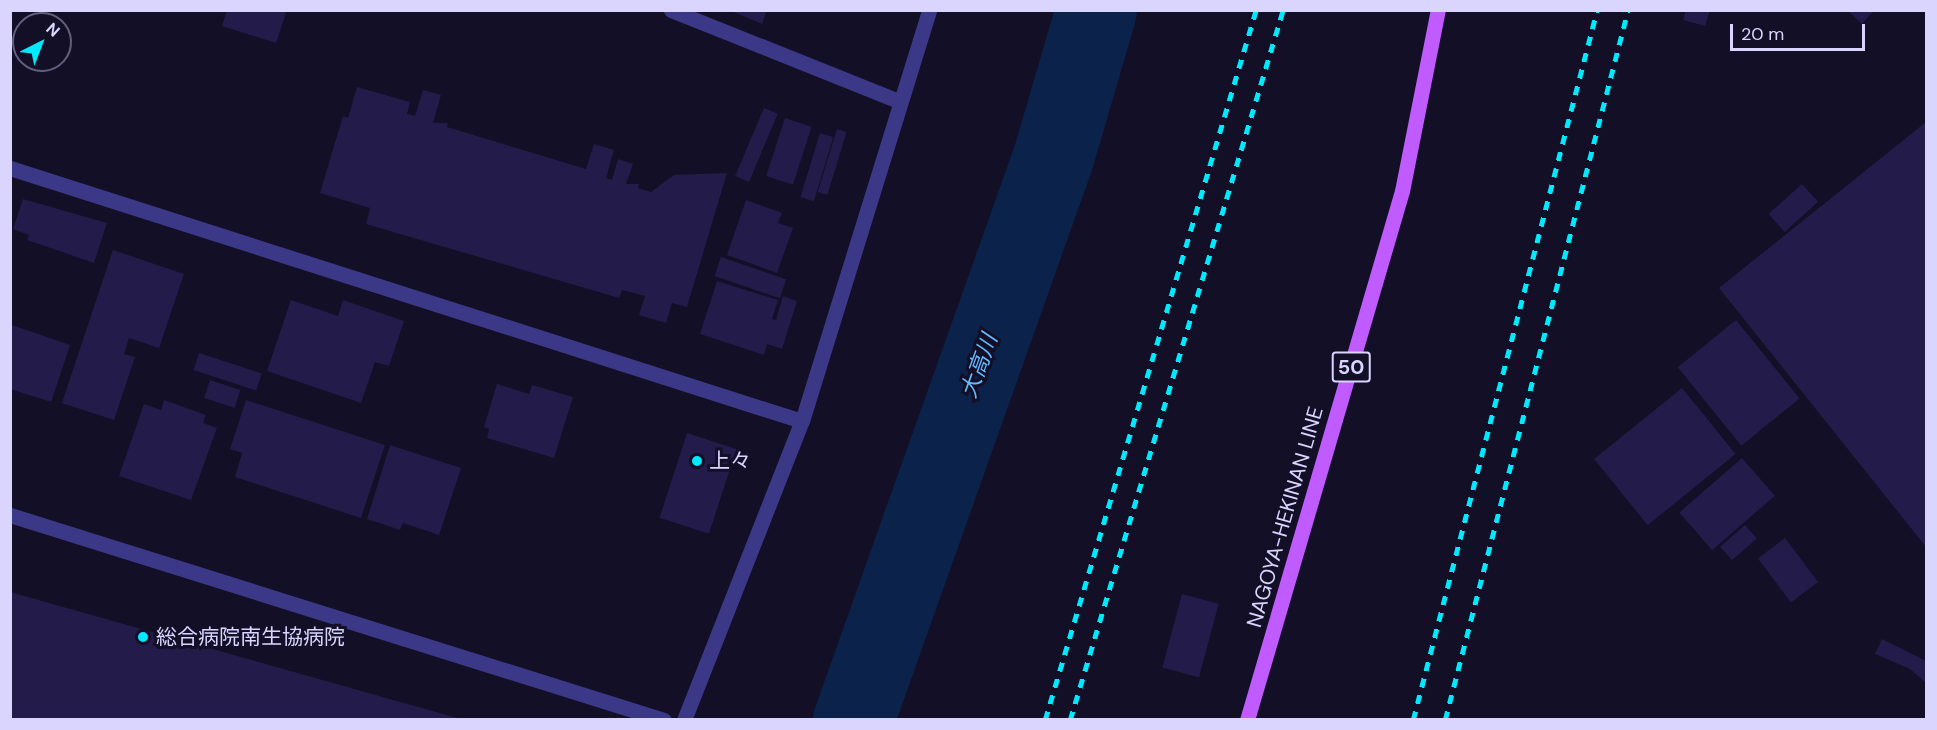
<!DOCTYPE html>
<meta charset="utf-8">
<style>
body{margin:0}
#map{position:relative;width:1937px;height:730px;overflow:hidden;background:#130f27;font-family:"DM Sans","Noto Sans JP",sans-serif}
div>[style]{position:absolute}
.river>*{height:81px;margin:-40.5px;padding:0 40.5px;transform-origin:40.5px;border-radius:40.5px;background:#0b234a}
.building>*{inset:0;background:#231b49;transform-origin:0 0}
.minor>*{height:15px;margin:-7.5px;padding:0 7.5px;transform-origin:7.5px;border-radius:7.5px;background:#3b3987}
.primary>*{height:15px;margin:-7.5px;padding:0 7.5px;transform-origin:7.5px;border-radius:7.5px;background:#c05cff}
.rail>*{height:4.5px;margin-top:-2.25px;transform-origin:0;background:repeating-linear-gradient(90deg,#01e9ff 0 9px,transparent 0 17px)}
.dots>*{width:16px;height:16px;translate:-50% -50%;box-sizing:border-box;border:3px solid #130f27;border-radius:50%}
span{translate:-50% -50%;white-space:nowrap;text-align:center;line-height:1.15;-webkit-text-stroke:6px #130f27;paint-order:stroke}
.shield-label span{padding:2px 4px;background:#130f27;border:2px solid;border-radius:4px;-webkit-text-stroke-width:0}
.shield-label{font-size:20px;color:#d9d5ff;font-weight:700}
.poi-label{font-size:21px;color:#d9d5ff}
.left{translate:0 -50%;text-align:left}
.street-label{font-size:21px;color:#d9d5ff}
.water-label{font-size:22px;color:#63b9ff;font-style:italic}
.frame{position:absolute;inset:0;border:12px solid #d9d5ff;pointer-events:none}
.north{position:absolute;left:12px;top:12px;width:60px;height:60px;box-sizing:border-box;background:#130f27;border:2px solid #625e7d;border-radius:50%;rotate:42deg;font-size:16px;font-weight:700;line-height:24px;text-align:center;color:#d9d5ff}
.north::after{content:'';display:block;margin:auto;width:21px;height:27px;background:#01e9ff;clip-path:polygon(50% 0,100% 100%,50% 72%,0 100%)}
.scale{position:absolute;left:1730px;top:24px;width:135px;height:27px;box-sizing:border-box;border:3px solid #d9d5ff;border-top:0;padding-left:8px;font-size:18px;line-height:21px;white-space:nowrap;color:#d9d5ff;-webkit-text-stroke:4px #130f27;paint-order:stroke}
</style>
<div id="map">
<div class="river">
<i style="left:853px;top:720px;width:597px;rotate:-70.44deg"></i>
<i style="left:1053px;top:157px;width:153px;rotate:-73.7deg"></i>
</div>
<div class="building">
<i style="clip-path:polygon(227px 10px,287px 10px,276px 43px,222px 26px)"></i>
<i style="clip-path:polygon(729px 10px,767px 10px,762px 24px)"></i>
<i style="clip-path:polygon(1686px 10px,1710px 10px,1705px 26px,1683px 20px)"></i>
<i style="clip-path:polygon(1847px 10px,1874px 10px,1862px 24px)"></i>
<i style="clip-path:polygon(357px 87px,410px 102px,407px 114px,415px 116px,423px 90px,441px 95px,433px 123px,448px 123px,447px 127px,586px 169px,594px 144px,614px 150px,606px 178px,612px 180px,618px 159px,633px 164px,626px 184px,639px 184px,638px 188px,651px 192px,674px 175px,727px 173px,687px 307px,672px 303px,666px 323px,639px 315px,645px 296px,622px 290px,619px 298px,366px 224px,370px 208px,320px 193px,343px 116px,348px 118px)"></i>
<i style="left:764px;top:108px;width:15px;height:74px;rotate:23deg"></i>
<i style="left:785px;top:118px;width:28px;height:61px;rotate:18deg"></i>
<i style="clip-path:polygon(1926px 122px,1926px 547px,1719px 288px)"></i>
<i style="left:837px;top:129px;width:10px;height:66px;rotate:17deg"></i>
<i style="left:820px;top:133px;width:14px;height:67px;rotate:17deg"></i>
<i style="left:1802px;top:184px;width:24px;height:45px;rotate:48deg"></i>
<i style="clip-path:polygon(23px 199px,107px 223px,94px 263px,27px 240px,29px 235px,13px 229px)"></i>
<i style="clip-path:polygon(746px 200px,782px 213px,778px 223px,793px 228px,777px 273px,727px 255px)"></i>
<i style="clip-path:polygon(113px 250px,184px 274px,159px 348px,129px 338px,124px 354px,135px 357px,114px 420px,62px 403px)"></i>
<i style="left:721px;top:257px;width:69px;height:20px;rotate:19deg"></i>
<i style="clip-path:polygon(717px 281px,778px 300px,772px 319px,776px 320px,783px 296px,797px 301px,782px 349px,767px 344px,764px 355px,700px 334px)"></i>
<i style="clip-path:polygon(291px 300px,338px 316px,343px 300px,404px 321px,389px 366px,375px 362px,361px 403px,267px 371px)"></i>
<i style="left:1736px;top:320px;width:101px;height:75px;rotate:51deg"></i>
<i style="clip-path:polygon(12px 325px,70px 345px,51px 402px,10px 389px)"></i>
<i style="left:199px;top:353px;width:66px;height:18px;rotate:18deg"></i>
<i style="left:210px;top:380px;width:32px;height:19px;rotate:18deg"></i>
<i style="clip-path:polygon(497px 384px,529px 394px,532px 385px,573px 397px,554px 458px,487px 438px,489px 429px,484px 427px)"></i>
<i style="left:1682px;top:388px;width:85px;height:113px;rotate:51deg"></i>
<i style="clip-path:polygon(164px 400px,206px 415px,203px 423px,217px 428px,191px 500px,119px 476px,144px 404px,161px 410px)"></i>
<i style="clip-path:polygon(246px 400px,385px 445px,361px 518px,235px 477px,242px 453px,230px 449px)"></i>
<i style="left:687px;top:433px;width:52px;height:89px;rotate:18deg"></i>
<i style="clip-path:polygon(390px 445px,461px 468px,439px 535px,403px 523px,400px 530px,367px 519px)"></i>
<i style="left:1742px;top:458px;width:50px;height:83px;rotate:49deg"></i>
<i style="left:1745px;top:525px;width:18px;height:33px;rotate:49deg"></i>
<i style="left:1785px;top:538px;width:55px;height:34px;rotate:53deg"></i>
<i style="clip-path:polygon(10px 592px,461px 719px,461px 720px,10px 720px)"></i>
<i style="left:1182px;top:594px;width:38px;height:76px;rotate:15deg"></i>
<i style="clip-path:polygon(1882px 639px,1926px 661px,1926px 683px,1910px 669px,1875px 654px)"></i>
</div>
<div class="minor">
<i style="left:671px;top:10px;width:245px;rotate:21.8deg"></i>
<i style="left:10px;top:168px;width:831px;rotate:17.72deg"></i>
<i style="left:10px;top:515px;width:685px;rotate:17.4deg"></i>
<i style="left:684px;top:720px;width:321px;rotate:-68.5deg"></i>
<i style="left:802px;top:421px;width:430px;rotate:-72.8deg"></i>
</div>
<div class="primary">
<i style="left:1247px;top:720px;width:551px;rotate:-73.67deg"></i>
<i style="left:1402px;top:191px;width:185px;rotate:-78.8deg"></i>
</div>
<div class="rail">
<i style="left:1045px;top:720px;width:741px;rotate:-73.45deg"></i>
<i style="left:1070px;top:720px;width:741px;rotate:-73.3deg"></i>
<i style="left:1413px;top:720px;width:733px;rotate:-75.47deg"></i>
<i style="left:1445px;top:720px;width:733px;rotate:-75.55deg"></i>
</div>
<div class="dots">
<i style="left:697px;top:461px;background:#01e9ff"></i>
<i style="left:143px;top:637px;background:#01e9ff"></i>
</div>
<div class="shield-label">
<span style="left:1351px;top:367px">50</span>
</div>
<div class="poi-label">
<span class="left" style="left:709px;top:461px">上々</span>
<span class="left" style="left:156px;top:637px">総合病院南生協病院</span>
</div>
<div class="street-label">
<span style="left:1285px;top:517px;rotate:-74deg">NAGOYA-HEKINAN LINE</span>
</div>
<div class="water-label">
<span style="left:979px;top:366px;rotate:-70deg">大高川</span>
</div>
<div class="frame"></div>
<div class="north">N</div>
<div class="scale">20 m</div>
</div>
